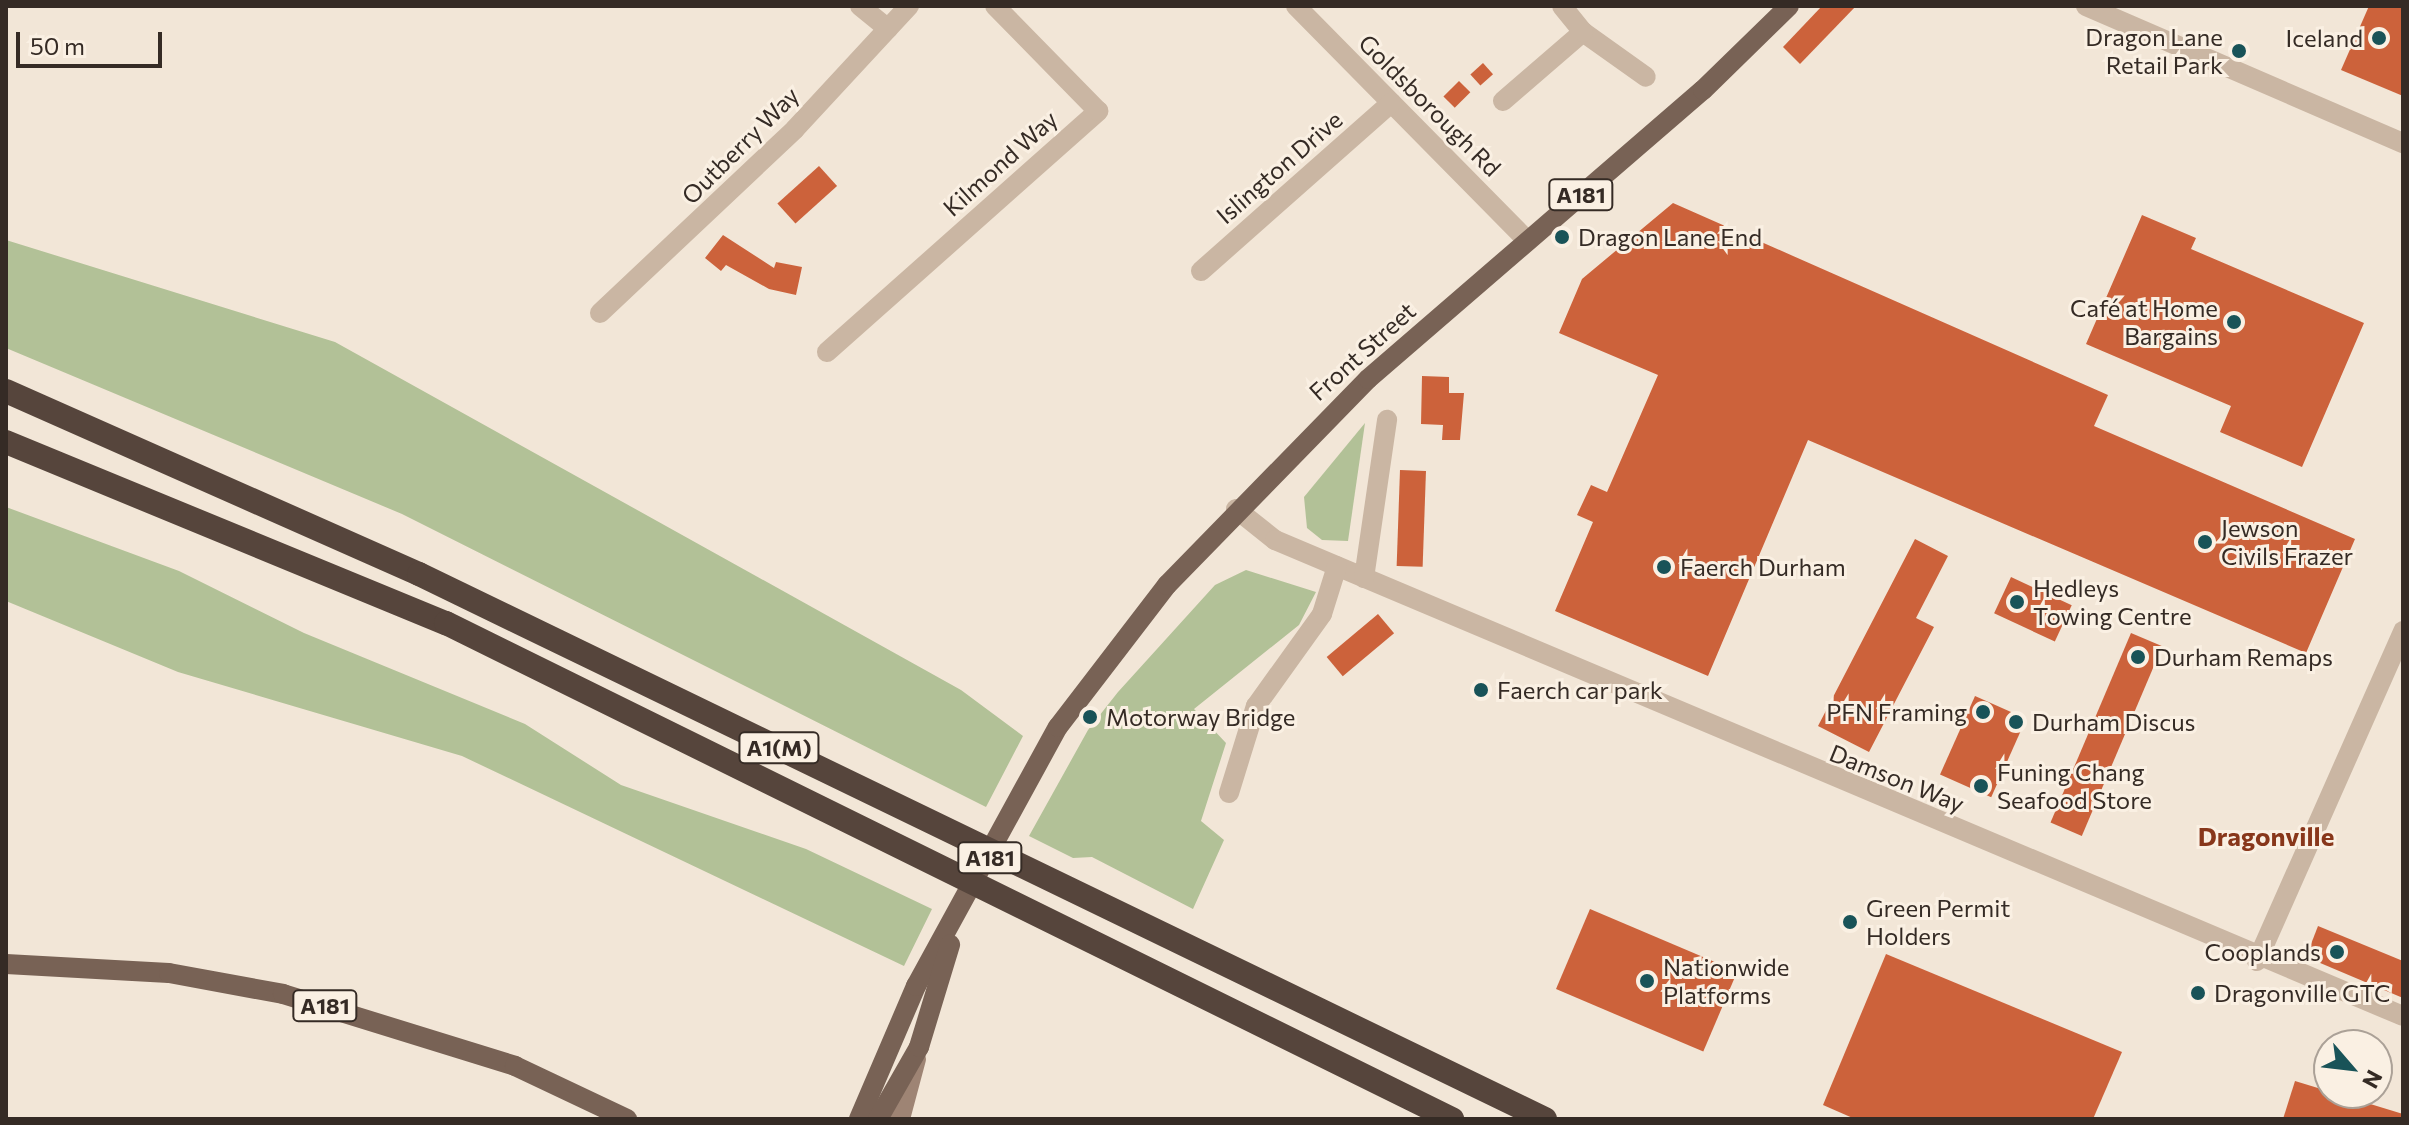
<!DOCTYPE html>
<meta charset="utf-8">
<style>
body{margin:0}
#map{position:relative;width:2409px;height:1125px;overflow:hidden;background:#f2e6d7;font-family:Commissioner,sans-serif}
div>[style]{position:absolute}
.green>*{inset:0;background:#b2c197}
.building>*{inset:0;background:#cc623b;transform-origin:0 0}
.minor>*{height:20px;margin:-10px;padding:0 10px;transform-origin:10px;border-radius:10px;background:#cab6a3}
.tertiary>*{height:20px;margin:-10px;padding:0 10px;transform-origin:10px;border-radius:10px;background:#cab6a3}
.secondary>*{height:20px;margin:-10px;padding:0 10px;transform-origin:10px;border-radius:10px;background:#9e8474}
.primary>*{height:20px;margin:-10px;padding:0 10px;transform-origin:10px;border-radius:10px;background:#786255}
.motorway>*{height:24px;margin:-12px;padding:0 12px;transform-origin:12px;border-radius:12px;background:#56453c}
.dots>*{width:22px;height:22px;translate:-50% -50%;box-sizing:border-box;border:4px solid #faf0e3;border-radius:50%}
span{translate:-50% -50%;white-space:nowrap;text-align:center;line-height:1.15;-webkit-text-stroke:6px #faf0e3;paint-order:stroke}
.shield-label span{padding:2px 6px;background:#faf0e3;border:2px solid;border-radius:6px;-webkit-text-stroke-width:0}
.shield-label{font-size:22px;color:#352b25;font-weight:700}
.poi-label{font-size:24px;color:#352b25}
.right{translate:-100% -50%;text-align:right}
.left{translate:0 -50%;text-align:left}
.street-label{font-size:24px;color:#352b25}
.neighbourhood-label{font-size:26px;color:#88371b;font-weight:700}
.frame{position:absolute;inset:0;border:8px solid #352b25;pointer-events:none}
.north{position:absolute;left:2313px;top:1029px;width:80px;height:80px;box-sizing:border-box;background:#faf0e3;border:2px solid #aba197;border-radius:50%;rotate:118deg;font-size:22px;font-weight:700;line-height:32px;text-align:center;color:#352b25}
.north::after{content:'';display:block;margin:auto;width:28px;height:36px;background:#195358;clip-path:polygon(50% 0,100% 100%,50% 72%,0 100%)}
.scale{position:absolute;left:16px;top:32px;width:146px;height:36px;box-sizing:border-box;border:4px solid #352b25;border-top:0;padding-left:10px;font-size:24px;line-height:28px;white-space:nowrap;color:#352b25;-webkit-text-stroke:6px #faf0e3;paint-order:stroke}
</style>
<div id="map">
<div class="green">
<i style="clip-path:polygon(6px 240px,335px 342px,961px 690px,1023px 736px,986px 807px,402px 514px,6px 348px)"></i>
<i style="clip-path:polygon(1365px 423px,1348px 541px,1322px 540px,1307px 528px,1304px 497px)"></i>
<i style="clip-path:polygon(6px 507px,179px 571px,304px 633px,525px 724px,621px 785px,806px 849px,932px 909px,904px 966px,462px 756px,178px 672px,6px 601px)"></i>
<i style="clip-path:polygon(1246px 570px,1316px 592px,1299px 625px,1194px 709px,1226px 743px,1201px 821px,1224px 840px,1193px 909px,1092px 857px,1073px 858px,1029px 836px,1088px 730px,1118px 692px,1215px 585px)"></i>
</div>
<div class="building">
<i style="clip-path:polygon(1822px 6px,1856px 6px,1800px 64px,1783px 47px)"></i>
<i style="clip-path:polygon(2369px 6px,2403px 6px,2403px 96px,2341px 70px)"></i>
<i style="left:1483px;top:63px;width:15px;height:17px;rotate:48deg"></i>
<i style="left:1459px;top:81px;width:16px;height:22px;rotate:45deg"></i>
<i style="left:819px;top:166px;width:27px;height:56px;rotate:48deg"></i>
<i style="clip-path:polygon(1673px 203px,2108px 395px,2094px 426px,2355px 539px,2306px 653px,1808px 440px,1708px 676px,1555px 611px,1593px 522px,1577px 515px,1591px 485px,1607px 492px,1658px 375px,1559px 333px,1582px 279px)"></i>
<i style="clip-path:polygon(2142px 215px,2196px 238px,2191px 249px,2364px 323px,2302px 467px,2220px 432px,2231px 406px,2086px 344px)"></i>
<i style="clip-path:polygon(723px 235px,774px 268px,776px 262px,802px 267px,796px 295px,769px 289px,726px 265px,721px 271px,705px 258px)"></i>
<i style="clip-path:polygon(1422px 376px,1449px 377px,1449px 393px,1464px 393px,1460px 440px,1442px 440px,1443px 425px,1421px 424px)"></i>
<i style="left:1400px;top:470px;width:26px;height:96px;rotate:2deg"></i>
<i style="clip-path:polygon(1915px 539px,1948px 556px,1916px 618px,1934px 627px,1869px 752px,1818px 726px)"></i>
<i style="left:2011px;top:577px;width:67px;height:40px;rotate:25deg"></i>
<i style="left:1378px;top:614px;width:25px;height:67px;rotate:50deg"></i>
<i style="left:2131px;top:633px;width:34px;height:206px;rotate:23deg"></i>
<i style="left:1975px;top:696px;width:56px;height:86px;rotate:24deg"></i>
<i style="left:1590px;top:909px;width:160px;height:87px;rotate:23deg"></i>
<i style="clip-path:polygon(2318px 926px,2403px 961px,2403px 998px,2306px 957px)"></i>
<i style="clip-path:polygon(1886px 954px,2122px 1052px,2093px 1119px,1855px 1119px,1823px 1105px)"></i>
<i style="clip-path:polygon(2295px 1081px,2403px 1114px,2403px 1119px,2283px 1119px)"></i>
</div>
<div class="minor">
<i style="left:860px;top:6px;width:36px;rotate:39deg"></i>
<i style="left:1296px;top:6px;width:330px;rotate:45.4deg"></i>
<i style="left:1583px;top:32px;width:77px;rotate:35.5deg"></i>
<i style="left:1503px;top:101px;width:106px;rotate:-40.8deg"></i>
<i style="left:1583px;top:32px;width:33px;rotate:-129deg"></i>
<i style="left:1201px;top:271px;width:254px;rotate:-41.5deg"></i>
<i style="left:600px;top:313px;width:268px;rotate:-43.3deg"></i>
<i style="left:795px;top:129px;width:168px;rotate:-47.2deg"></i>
<i style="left:827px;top:352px;width:363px;rotate:-41.6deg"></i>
<i style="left:1098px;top:111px;width:147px;rotate:-134.4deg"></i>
<i style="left:1236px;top:509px;width:50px;rotate:38.5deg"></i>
<i style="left:1275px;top:540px;width:1224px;rotate:22.88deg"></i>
<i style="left:1364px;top:578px;width:160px;rotate:-81.7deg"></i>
<i style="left:1229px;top:793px;width:91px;rotate:-72.8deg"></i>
<i style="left:1256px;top:706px;width:113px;rotate:-54.3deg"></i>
<i style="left:1322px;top:614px;width:50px;rotate:-72.6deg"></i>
<i style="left:2257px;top:961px;width:361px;rotate:-66.1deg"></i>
</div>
<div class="tertiary">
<i style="left:2086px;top:6px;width:345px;rotate:23.4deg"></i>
</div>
<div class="secondary">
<i style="left:900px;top:1119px;width:62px;rotate:-75.1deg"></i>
</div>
<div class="primary">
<i style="left:6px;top:964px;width:163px;rotate:3.2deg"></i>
<i style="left:169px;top:973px;width:116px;rotate:10.4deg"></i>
<i style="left:283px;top:994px;width:243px;rotate:17.2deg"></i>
<i style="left:515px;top:1066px;width:124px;rotate:25.3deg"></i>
<i style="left:859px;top:1119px;width:145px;rotate:-66.8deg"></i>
<i style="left:916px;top:986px;width:295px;rotate:-61.3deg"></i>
<i style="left:1058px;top:727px;width:179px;rotate:-52.5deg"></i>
<i style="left:1167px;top:585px;width:288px;rotate:-45.7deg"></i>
<i style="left:1368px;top:379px;width:442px;rotate:-40.8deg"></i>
<i style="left:1703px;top:90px;width:120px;rotate:-44.3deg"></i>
<i style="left:878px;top:1119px;width:83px;rotate:-60.3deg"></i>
<i style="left:919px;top:1047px;width:107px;rotate:-73.1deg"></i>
</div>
<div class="motorway">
<i style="left:6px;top:391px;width:452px;rotate:23.9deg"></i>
<i style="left:419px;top:574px;width:1251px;rotate:25.83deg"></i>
<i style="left:6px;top:442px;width:476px;rotate:22.4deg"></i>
<i style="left:446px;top:623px;width:1122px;rotate:26.25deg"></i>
</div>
<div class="dots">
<i style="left:2379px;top:38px;background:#195358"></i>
<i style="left:2239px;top:51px;background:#195358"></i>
<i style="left:1562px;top:237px;background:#195358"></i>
<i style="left:2234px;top:322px;background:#195358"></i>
<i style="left:2205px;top:542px;background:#195358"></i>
<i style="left:1664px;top:567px;background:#195358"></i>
<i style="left:2017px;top:602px;background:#195358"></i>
<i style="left:2138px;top:657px;background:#195358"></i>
<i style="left:1481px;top:690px;background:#195358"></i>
<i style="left:1983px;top:712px;background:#195358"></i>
<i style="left:1090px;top:717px;background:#195358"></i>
<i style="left:2016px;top:722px;background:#195358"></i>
<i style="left:1981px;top:786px;background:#195358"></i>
<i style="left:1850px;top:922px;background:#195358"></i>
<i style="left:2337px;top:952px;background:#195358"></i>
<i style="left:1647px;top:981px;background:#195358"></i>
<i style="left:2198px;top:993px;background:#195358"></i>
</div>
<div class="shield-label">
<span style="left:1581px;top:195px">A181</span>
<span style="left:779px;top:748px">A1(M)</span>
<span style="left:990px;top:858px">A181</span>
<span style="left:325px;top:1006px">A181</span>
</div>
<div class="poi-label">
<span class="right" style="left:2223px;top:51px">Dragon Lane<br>Retail Park</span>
<span class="right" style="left:2363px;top:38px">Iceland</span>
<span class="left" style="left:1578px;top:237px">Dragon Lane End</span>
<span class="right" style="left:2218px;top:322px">Café at Home<br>Bargains</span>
<span class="left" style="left:2221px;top:542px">Jewson<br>Civils Frazer</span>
<span class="left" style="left:1680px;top:567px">Faerch Durham</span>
<span class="left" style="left:2033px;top:602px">Hedleys<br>Towing Centre</span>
<span class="left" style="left:2154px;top:657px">Durham Remaps</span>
<span class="left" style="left:1497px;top:690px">Faerch car park</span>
<span class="right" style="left:1967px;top:712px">PFN Framing</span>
<span class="left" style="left:1106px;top:717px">Motorway Bridge</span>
<span class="left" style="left:2032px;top:722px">Durham Discus</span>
<span class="left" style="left:1997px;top:786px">Funing Chang<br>Seafood Store</span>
<span class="left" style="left:1866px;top:922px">Green Permit<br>Holders</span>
<span class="right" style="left:2321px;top:952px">Cooplands</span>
<span class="left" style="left:1663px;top:981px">Nationwide<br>Platforms</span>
<span class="left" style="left:2214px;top:993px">Dragonville GTC</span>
</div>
<div class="street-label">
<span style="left:1430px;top:105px;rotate:45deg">Goldsborough Rd</span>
<span style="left:740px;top:145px;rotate:-45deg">Outberry Way</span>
<span style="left:1000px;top:163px;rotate:-42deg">Kilmond Way</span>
<span style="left:1279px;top:167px;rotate:-41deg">Islington Drive</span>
<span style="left:1362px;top:351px;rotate:-42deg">Front Street</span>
<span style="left:1897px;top:778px;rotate:22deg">Damson Way</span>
</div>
<div class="neighbourhood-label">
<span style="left:2266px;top:836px">Dragonville</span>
</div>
<div class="frame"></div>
<div class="north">N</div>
<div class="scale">50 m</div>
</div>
